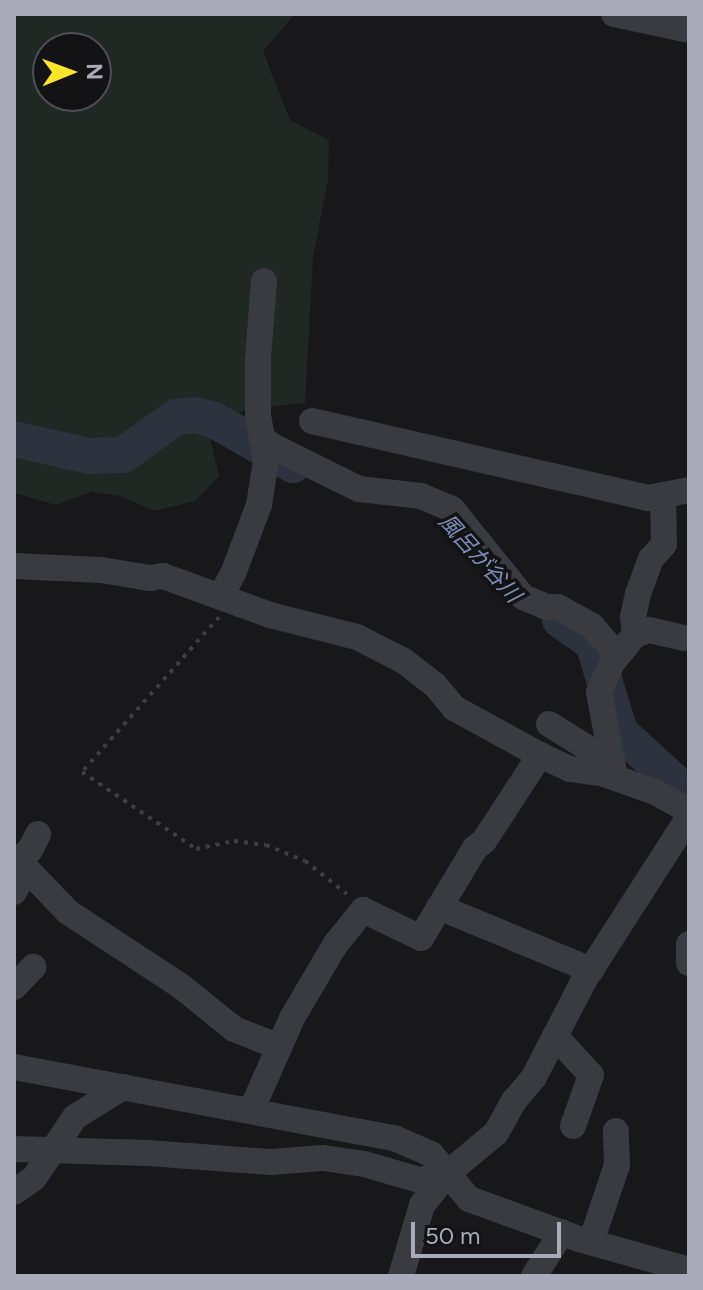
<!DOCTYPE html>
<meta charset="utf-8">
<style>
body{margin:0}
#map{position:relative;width:703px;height:1290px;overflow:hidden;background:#18171a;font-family:Figtree,"Noto Sans JP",sans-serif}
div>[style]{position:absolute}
.green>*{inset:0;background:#1f2822}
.river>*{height:36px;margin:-18px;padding:0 18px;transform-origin:18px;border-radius:18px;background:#2c333f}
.path>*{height:4px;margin-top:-2px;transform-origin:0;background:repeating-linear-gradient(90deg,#3e3e46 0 4px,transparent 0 10px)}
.minor>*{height:26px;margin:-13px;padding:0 13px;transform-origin:13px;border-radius:13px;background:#3a3a41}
span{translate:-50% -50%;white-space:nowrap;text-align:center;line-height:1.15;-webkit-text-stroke:7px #131215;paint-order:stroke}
.water-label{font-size:22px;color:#7d90b8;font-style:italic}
.frame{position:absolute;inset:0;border:16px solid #a9aaba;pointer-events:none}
.north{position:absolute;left:32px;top:32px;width:80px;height:80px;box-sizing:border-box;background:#131215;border:2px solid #4f4f57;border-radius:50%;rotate:89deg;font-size:22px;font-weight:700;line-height:32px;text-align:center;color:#a9aaba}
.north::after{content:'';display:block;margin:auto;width:28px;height:36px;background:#ffe52a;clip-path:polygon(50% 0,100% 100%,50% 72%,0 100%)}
.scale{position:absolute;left:411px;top:1222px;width:150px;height:36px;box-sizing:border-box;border:4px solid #a9aaba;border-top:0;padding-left:10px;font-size:24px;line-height:28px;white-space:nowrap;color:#a9aaba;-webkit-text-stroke:6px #131215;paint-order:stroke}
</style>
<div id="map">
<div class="green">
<i style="clip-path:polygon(evenodd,14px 14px,295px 14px,263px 51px,290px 120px,329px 140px,328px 180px,313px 257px,305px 403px,245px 409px,210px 438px,219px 476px,195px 501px,155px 511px,120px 496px,91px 492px,56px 505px,14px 493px,14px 14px,48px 48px,96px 48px,96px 96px,48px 96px,48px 48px)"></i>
</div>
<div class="river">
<i style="left:14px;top:439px;width:77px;rotate:12.8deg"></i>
<i style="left:89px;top:456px;width:34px;rotate:-2deg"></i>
<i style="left:123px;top:455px;width:65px;rotate:-35.6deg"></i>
<i style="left:176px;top:417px;width:18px;rotate:-6deg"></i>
<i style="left:194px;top:415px;width:21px;rotate:14deg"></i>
<i style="left:214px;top:420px;width:91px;rotate:29.7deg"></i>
<i style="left:560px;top:620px;width:40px;rotate:34.9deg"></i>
<i style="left:593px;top:643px;width:93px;rotate:73.1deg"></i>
<i style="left:620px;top:732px;width:93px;rotate:42.4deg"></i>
</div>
<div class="path">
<i style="left:219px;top:617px;width:207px;rotate:131.5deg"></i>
<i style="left:82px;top:772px;width:138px;rotate:34deg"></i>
<i style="left:196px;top:849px;width:39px;rotate:-12deg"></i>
<i style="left:234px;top:841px;width:32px;rotate:7deg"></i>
<i style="left:266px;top:845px;width:42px;rotate:22.3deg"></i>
<i style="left:305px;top:861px;width:53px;rotate:38.2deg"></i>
</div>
<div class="minor">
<i style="left:614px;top:14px;width:77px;rotate:12deg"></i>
<i style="left:312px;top:421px;width:345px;rotate:12.9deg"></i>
<i style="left:648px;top:498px;width:42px;rotate:-11deg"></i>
<i style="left:261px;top:437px;width:14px;rotate:39deg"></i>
<i style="left:272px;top:446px;width:97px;rotate:26.3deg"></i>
<i style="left:359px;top:489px;width:62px;rotate:6.4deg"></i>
<i style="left:421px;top:496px;width:34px;rotate:23deg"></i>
<i style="left:452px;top:509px;width:113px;rotate:51.1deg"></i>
<i style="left:523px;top:597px;width:25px;rotate:23deg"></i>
<i style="left:546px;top:607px;width:12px"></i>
<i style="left:558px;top:607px;width:39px;rotate:29deg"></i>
<i style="left:592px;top:626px;width:38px;rotate:49deg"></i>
<i style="left:14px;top:566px;width:87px;rotate:2.6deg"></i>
<i style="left:101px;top:570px;width:50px;rotate:9.3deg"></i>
<i style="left:150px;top:578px;width:13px;rotate:-9deg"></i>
<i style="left:163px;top:576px;width:114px;rotate:20deg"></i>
<i style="left:270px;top:615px;width:90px;rotate:14.2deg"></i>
<i style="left:357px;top:637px;width:53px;rotate:27.1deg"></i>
<i style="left:404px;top:661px;width:39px;rotate:38deg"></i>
<i style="left:435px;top:685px;width:30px;rotate:50deg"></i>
<i style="left:454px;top:708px;width:98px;rotate:28.7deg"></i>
<i style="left:540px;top:755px;width:33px;rotate:25deg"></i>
<i style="left:570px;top:769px;width:34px;rotate:8deg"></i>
<i style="left:604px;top:774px;width:54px;rotate:19.4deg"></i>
<i style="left:655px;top:792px;width:39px;rotate:29deg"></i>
<i style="left:220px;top:597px;width:26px;rotate:-61deg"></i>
<i style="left:233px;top:574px;width:74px;rotate:-69.4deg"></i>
<i style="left:259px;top:505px;width:45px;rotate:-81deg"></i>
<i style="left:266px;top:461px;width:47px;rotate:-99.9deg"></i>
<i style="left:258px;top:415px;width:57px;rotate:-90deg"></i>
<i style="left:258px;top:358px;width:77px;rotate:-85.5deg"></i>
<i style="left:635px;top:635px;width:18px;rotate:-96deg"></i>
<i style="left:633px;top:617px;width:24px;rotate:-78deg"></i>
<i style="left:638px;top:594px;width:37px;rotate:-70deg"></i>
<i style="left:651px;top:559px;width:20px;rotate:-49deg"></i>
<i style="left:664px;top:544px;width:49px;rotate:-91.2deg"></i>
<i style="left:549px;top:724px;width:53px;rotate:31.9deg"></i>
<i style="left:594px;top:752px;width:19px;rotate:18deg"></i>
<i style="left:615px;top:777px;width:86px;rotate:-100.7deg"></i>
<i style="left:599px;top:692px;width:32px;rotate:-66deg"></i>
<i style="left:612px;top:663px;width:36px;rotate:-51deg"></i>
<i style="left:635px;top:635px;width:15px;rotate:-20deg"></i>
<i style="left:649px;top:630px;width:35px;rotate:13deg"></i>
<i style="left:18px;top:860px;width:72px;rotate:46.1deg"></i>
<i style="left:68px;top:912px;width:136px;rotate:33.3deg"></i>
<i style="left:182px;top:987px;width:67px;rotate:38.9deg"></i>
<i style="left:234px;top:1029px;width:46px;rotate:21.6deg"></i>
<i style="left:14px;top:892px;width:13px;rotate:-61deg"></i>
<i style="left:20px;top:881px;width:21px;rotate:-95deg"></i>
<i style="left:18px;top:860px;width:16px;rotate:-40deg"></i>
<i style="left:30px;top:850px;width:18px;rotate:-63deg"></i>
<i style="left:439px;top:907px;width:165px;rotate:22.5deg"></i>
<i style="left:689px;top:944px;width:19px;rotate:90deg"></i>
<i style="left:14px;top:987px;width:28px;rotate:-46deg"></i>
<i style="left:555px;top:1036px;width:53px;rotate:47.3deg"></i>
<i style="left:591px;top:1075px;width:54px;rotate:109.4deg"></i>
<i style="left:14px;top:1067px;width:387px;rotate:10.6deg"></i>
<i style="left:394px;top:1138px;width:40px;rotate:23.4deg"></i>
<i style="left:431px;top:1154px;width:59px;rotate:49.8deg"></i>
<i style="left:469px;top:1199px;width:117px;rotate:20deg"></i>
<i style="left:579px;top:1239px;width:114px;rotate:15.7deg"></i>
<i style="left:251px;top:1111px;width:102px;rotate:-66.2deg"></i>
<i style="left:292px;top:1018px;width:85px;rotate:-59.5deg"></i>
<i style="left:335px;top:945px;width:45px;rotate:-51.3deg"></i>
<i style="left:363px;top:910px;width:64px;rotate:25.8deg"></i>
<i style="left:421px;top:938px;width:105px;rotate:-59deg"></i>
<i style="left:475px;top:848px;width:11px;rotate:-38deg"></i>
<i style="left:484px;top:841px;width:103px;rotate:-56.9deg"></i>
<i style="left:14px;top:1149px;width:134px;rotate:1.7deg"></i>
<i style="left:148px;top:1153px;width:123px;rotate:4.2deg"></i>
<i style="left:271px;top:1162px;width:52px;rotate:-4.4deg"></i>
<i style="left:323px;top:1158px;width:41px;rotate:8.3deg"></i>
<i style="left:364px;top:1164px;width:58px;rotate:15.9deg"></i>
<i style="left:420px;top:1180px;width:29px;rotate:-14deg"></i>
<i style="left:14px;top:1192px;width:24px;rotate:-35deg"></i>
<i style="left:34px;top:1178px;width:73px;rotate:-56.1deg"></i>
<i style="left:75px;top:1117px;width:57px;rotate:-32deg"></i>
<i style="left:591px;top:1242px;width:81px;rotate:-71.3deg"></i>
<i style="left:617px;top:1165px;width:34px;rotate:-92deg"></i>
<i style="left:401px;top:1276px;width:74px;rotate:-73.5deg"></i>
<i style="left:422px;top:1205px;width:41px;rotate:-50.9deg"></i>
<i style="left:448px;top:1173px;width:62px;rotate:-39.8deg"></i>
<i style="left:496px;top:1133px;width:37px;rotate:-61deg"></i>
<i style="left:514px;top:1101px;width:31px;rotate:-50deg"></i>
<i style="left:534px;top:1077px;width:107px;rotate:-62.7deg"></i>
<i style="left:583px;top:982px;width:196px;rotate:-57.3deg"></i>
<i style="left:534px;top:1276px;width:52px;rotate:-57.5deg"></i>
</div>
<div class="water-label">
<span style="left:480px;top:558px;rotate:48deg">風呂が谷川</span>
</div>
<div class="frame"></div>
<div class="north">N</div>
<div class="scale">50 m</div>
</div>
